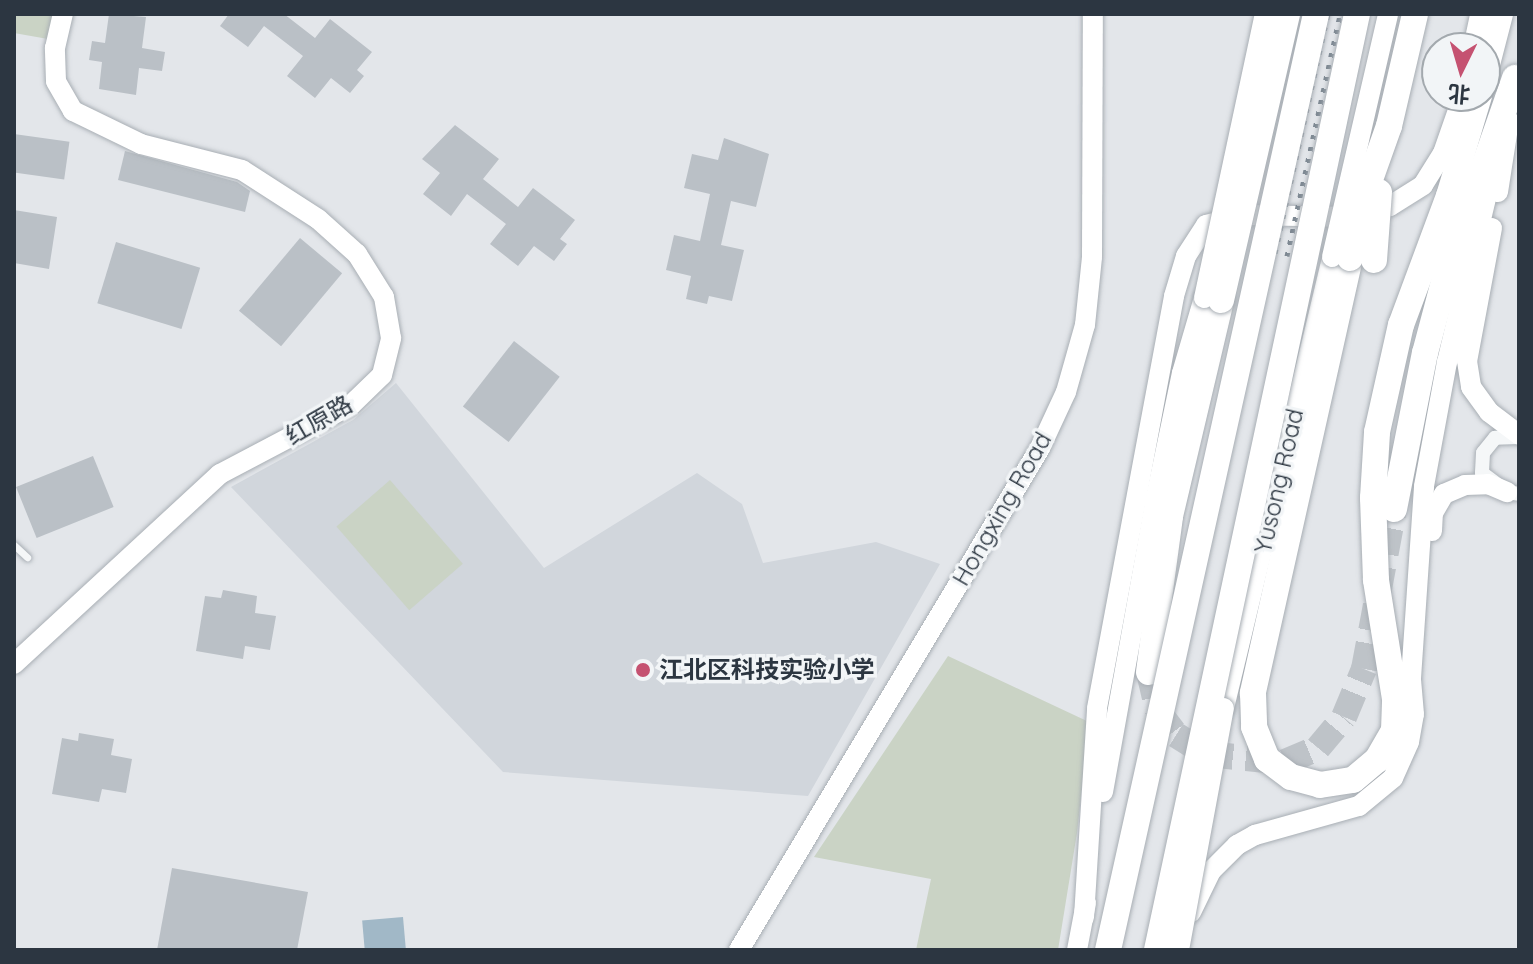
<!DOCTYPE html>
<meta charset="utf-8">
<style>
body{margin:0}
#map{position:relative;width:1533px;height:964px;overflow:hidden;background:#e3e6ea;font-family:Quicksand,"Noto Sans SC",sans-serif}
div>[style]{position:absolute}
.built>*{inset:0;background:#d1d6dc}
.green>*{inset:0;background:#cad3c5;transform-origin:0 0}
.water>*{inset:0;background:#a1b8c7;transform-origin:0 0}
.building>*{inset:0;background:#bac0c6;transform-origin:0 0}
.highway-tunnel>*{height:26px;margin-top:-13px;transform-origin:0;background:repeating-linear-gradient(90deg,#bec3c8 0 26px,transparent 0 39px)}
.roads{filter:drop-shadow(0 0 2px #a8aeb4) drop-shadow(0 0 2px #a8aeb4)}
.lane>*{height:7px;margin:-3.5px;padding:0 3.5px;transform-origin:3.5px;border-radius:3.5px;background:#f5f7f8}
.street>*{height:14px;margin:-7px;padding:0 7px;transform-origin:7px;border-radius:7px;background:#f5f7f8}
.secondary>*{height:20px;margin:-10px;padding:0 10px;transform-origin:10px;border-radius:10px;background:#fff}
.highway>*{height:26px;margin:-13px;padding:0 13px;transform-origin:13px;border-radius:13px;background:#fff}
.rail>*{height:5px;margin-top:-2.5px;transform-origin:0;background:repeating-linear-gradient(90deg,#7d8892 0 4px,transparent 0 12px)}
.bridges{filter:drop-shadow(0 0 2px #a8aeb4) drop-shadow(0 0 2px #a8aeb4)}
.secondary-bridge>*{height:20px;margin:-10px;padding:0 10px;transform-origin:10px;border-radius:10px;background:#fff}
.highway-bridge>*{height:26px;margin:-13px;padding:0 13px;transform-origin:13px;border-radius:13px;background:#fff}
.dots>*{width:22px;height:22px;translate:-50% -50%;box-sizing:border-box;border:4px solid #f2f5f7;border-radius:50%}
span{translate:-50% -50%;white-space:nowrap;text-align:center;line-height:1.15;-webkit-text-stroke:7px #f2f5f7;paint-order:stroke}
.street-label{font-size:24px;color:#2c3641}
.poi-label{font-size:24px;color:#2c3641;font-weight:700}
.left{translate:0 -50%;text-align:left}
.frame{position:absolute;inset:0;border:16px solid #2c3641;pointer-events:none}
.north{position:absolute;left:1421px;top:32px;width:80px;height:80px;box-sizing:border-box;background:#f2f5f7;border:2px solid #a3a9ae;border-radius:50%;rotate:185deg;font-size:22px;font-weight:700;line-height:32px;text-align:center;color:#2c3641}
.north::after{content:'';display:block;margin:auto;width:28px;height:36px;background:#c55271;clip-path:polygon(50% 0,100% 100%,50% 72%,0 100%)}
</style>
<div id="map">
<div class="built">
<i style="clip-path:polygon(396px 383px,544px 568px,697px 473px,742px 504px,763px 563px,876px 542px,940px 564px,808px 796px,503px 772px,231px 487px,353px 420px)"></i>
</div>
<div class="green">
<i style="clip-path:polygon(14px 14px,53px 14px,48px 39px,14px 33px)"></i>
<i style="left:390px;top:480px;width:111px;height:71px;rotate:49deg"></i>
<i style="clip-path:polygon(948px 656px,1089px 722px,1077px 833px,1058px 950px,916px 950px,931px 879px,814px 857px)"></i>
</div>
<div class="water">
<i style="left:403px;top:917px;width:33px;height:41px;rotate:85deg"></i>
</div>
<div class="building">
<i style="clip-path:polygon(109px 14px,146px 17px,142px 48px,165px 52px,162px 71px,139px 68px,136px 95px,99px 89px,102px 62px,89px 60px,92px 41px,105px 43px)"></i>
<i style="clip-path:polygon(229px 14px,284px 14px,315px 38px,330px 19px,372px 52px,357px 70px,364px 76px,350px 93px,331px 78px,315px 98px,287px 76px,303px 56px,264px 26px,248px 47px,220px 26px)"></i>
<i style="clip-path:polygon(455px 125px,499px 159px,483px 179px,518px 207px,533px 188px,575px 220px,560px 239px,567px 244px,554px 261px,534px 246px,518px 266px,490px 244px,506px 224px,467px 194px,451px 216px,423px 194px,440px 173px,422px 159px)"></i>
<i style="left:14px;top:134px;width:56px;height:38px;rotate:8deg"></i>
<i style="clip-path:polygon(724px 138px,769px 154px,756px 207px,731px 201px,721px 245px,744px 250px,732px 301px,709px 296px,707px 304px,686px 299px,691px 276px,666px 270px,674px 235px,700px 241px,710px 194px,684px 188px,692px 154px,718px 160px)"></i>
<i style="clip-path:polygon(125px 151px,237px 182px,250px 191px,245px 212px,118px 180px)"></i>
<i style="clip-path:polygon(14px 210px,57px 217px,49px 269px,14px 263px)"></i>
<i style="left:300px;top:238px;width:55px;height:95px;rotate:40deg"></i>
<i style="left:116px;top:242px;width:88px;height:64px;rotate:17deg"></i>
<i style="left:514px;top:341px;width:58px;height:83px;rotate:38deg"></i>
<i style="left:93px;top:456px;width:55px;height:83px;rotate:68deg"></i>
<i style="clip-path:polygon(223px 590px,257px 596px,255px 613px,276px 616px,270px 650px,245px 646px,243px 659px,196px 651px,205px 596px,221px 598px)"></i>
<i style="clip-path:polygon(79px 733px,114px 739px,111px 755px,132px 759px,126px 793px,102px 789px,99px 802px,52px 794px,62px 738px,78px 741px)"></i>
<i style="clip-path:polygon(172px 868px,308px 892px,297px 950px,157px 950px)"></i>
</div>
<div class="highway-tunnel">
<i style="left:1149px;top:672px;width:40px;rotate:77deg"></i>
<i style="left:1158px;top:711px;width:30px;rotate:53deg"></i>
<i style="left:1176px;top:735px;width:36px;rotate:32deg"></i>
<i style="left:1207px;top:754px;width:78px;rotate:5.9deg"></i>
<i style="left:1285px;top:762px;width:36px;rotate:-23deg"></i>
<i style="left:1318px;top:748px;width:40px;rotate:-50deg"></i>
<i style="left:1344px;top:717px;width:52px;rotate:-67.4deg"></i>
<i style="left:1364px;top:669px;width:163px;rotate:-79.4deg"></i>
</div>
<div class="roads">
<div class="lane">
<i style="left:14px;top:545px;width:18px;rotate:43deg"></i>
</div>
<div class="street">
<i style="left:1519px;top:437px;width:24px;rotate:178deg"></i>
<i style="left:1495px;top:438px;width:19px;rotate:129deg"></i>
<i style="left:1483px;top:453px;width:20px;rotate:93deg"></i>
<i style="left:1482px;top:473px;width:31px;rotate:37deg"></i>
<i style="left:1507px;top:492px;width:12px;rotate:9deg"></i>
</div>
<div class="secondary">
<i style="left:1473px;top:48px;width:35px;rotate:-78deg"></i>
<i style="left:1498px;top:192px;width:72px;rotate:-81.2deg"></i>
<i style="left:1492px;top:228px;width:135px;rotate:100.6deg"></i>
<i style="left:1467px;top:361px;width:26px;rotate:81deg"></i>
<i style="left:1471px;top:387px;width:31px;rotate:54deg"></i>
<i style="left:1489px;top:412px;width:38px;rotate:37deg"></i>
<i style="left:1432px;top:531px;width:18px;rotate:-87deg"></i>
<i style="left:1433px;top:513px;width:22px;rotate:-60deg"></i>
<i style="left:1444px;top:494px;width:23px;rotate:-23deg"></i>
<i style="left:1465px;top:485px;width:23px;rotate:-2deg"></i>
<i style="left:1488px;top:484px;width:21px;rotate:23deg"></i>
<i style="left:14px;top:664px;width:280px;rotate:-42.7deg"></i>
<i style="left:220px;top:474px;width:148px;rotate:-27.8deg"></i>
<i style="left:351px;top:405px;width:43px;rotate:-44.1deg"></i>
<i style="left:382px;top:375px;width:38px;rotate:-76deg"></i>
<i style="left:391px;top:338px;width:42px;rotate:-99.7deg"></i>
<i style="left:384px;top:297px;width:51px;rotate:-122.1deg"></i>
<i style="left:357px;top:254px;width:52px;rotate:-138.1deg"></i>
<i style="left:318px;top:219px;width:90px;rotate:-147.2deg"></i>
<i style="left:242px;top:170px;width:104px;rotate:-165.6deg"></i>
<i style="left:141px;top:144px;width:76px;rotate:-154.1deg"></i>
<i style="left:73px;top:111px;width:34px;rotate:-120deg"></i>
<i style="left:56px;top:81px;width:33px;rotate:-92deg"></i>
<i style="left:55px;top:48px;width:35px;rotate:-77deg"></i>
<i style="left:1224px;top:708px;width:464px;rotate:-76.5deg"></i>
<i style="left:1103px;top:792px;width:295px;rotate:-79.8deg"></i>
<i style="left:1155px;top:502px;width:132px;rotate:-78.2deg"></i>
<i style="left:1182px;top:373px;width:78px;rotate:-73.7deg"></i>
<i style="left:1191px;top:912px;width:46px;rotate:-64deg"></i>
<i style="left:1211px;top:871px;width:37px;rotate:-45deg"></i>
<i style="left:1237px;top:845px;width:21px;rotate:-29deg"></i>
<i style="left:1255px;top:835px;width:108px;rotate:-15.6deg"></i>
<i style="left:1359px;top:806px;width:44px;rotate:-39.5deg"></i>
<i style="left:1393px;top:778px;width:39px;rotate:-66deg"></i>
<i style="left:1409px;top:742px;width:28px;rotate:-80deg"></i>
<i style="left:1414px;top:714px;width:36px;rotate:-95deg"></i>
<i style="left:1411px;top:678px;width:192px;rotate:-86.1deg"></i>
<i style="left:1424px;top:486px;width:126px;rotate:-79.5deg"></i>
<i style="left:1447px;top:362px;width:190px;rotate:-76.6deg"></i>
<i style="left:1084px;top:917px;width:209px;rotate:-86.4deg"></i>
<i style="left:1097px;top:708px;width:419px;rotate:-79.4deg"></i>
<i style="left:1174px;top:296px;width:42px;rotate:-73.3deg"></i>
<i style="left:1186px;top:256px;width:37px;rotate:-57deg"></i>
<i style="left:1206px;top:225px;width:42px;rotate:-13.7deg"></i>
<i style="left:1247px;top:215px;width:103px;rotate:1.1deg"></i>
<i style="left:1350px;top:217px;width:41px;rotate:-15.4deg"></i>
<i style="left:1390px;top:206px;width:39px;rotate:-32deg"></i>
<i style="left:1423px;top:185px;width:38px;rotate:-58deg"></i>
<i style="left:1443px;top:153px;width:60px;rotate:-70.7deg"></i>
<i style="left:739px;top:950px;width:585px;rotate:-59.05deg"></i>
<i style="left:1040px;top:448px;width:62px;rotate:-65.1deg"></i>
<i style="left:1066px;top:392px;width:70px;rotate:-74.2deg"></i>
<i style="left:1085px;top:325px;width:68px;rotate:-84.1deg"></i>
<i style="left:1092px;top:257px;width:243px;rotate:-89.8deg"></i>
<i style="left:1077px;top:950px;width:48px;rotate:-79.2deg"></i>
</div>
<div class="highway">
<i style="left:1485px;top:72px;width:60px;rotate:-75.5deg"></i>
<i style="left:1350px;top:258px;width:446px;rotate:102.6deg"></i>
<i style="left:1253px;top:693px;width:34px;rotate:88deg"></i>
<i style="left:1254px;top:727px;width:35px;rotate:68deg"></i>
<i style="left:1267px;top:759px;width:30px;rotate:37deg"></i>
<i style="left:1291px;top:777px;width:30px;rotate:15deg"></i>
<i style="left:1320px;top:785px;width:33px;rotate:-9deg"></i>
<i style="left:1353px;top:780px;width:31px;rotate:-40deg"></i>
<i style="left:1377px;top:760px;width:34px;rotate:-60deg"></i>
<i style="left:1394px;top:731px;width:32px;rotate:-88deg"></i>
<i style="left:1395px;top:699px;width:121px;rotate:-99.1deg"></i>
<i style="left:1376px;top:580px;width:82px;rotate:-92.1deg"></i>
<i style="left:1373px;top:498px;width:66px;rotate:-86.5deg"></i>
<i style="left:1377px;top:432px;width:110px;rotate:-77.4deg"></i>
<i style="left:1401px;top:325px;width:138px;rotate:-69.6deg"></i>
<i style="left:1449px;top:196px;width:104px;rotate:-73.3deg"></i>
<i style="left:1394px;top:509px;width:159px;rotate:-78.8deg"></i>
<i style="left:1425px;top:353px;width:78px;rotate:-75.1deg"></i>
<i style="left:1445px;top:278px;width:212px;rotate:-70.7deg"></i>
<i style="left:1149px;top:672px;width:157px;rotate:-82.3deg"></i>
<i style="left:1170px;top:516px;width:222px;rotate:-76.7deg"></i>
</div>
</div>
<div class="rail">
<i style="left:1275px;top:253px;width:245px;rotate:-77.5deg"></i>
<i style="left:1287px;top:256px;width:248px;rotate:-77.6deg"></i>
</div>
<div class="bridges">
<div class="secondary-bridge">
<i style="left:1332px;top:257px;width:249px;rotate:-77deg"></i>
<i style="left:1204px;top:298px;width:290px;rotate:-77.9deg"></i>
<i style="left:1179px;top:950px;width:246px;rotate:-79.5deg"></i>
</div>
<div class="highway-bridge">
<i style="left:1350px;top:258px;width:72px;rotate:-76.3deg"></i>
<i style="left:1367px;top:188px;width:66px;rotate:-70.5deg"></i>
<i style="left:1389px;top:126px;width:115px;rotate:-76.9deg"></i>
<i style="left:1374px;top:260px;width:68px;rotate:-85.8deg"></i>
<i style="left:1221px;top:300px;width:294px;rotate:-77deg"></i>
<i style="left:1108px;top:950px;width:959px;rotate:-77.47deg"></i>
<i style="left:1157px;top:950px;width:957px;rotate:-77.94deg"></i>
</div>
</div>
<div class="dots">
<i style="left:643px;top:670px;background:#c55271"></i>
</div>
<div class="street-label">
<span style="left:319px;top:420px;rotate:-30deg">红原路</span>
<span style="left:1279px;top:481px;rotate:-77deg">Yusong Road</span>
<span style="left:1002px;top:509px;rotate:-60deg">Hongxing Road</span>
</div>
<div class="poi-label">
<span class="left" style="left:659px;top:670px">江北区科技实验小学</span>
</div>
<div class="frame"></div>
<div class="north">北</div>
</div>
